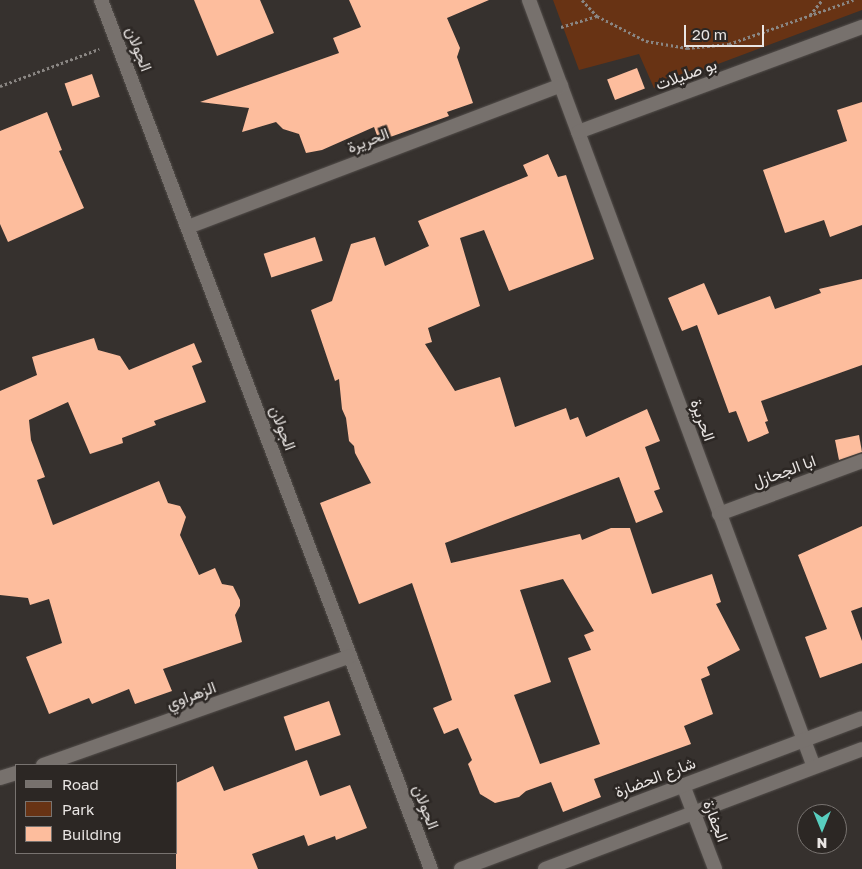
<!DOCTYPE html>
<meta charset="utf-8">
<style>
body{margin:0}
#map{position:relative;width:862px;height:869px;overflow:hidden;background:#36312e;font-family:"Golos Text",Vazirmatn,sans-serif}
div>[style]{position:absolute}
.green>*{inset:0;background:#683314}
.building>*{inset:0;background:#fdbd9d;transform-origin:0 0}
.path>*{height:3px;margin-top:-1.5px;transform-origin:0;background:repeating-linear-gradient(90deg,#8a8683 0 2.5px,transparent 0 5px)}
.roads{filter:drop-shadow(0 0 1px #534e4b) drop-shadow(0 0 1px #534e4b)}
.minor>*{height:14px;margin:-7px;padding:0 7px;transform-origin:7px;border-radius:7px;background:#77716d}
.tertiary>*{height:14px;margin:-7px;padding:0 7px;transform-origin:7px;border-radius:7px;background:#77716d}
span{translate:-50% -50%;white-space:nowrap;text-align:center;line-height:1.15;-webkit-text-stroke:5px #2c2724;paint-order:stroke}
.street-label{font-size:16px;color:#e9e5e3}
.legend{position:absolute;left:15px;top:764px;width:162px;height:90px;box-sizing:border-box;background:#2c2724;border:1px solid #787370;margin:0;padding:6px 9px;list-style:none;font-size:15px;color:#e9e5e3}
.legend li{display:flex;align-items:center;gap:10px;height:25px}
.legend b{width:25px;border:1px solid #787370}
.north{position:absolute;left:797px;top:804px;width:50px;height:50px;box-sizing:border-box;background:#2c2724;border:1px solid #787370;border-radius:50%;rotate:180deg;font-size:14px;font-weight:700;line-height:20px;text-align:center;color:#e9e5e3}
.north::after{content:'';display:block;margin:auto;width:18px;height:22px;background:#58cebf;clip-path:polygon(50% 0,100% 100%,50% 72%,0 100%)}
.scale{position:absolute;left:684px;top:25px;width:80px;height:22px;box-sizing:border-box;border:2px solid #e9e5e3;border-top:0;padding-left:6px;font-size:15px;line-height:18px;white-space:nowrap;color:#e9e5e3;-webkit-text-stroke:4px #2c2724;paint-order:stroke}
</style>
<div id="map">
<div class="green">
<i style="clip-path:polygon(553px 0,862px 0,862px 10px,654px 88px,639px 54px,579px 70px)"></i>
</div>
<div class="building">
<i style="clip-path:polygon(194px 0,260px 0,274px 33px,217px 56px)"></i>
<i style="clip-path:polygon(349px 0,489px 0,447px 18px,460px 48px,457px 57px,473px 103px,447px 112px,449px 116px,379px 141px,374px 127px,322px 150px,306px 153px,299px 134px,283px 129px,276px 122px,242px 132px,249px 108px,200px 102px,339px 53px,333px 38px,361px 27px)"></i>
<i style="left:637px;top:68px;width:22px;height:32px;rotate:69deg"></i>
<i style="left:92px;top:74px;width:24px;height:29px;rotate:71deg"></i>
<i style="clip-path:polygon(862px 102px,862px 225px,830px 237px,824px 220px,785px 233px,763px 170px,847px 141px,837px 110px)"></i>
<i style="clip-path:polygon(47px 112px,62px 150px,59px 151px,84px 208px,8px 242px,0 224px,0 131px)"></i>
<i style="clip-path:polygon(evenodd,548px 154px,558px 177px,566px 175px,594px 259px,509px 291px,484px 230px,460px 238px,480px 306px,428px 328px,432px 342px,425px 344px,455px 391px,500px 377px,515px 427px,566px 408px,570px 420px,578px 417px,586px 437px,647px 409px,660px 441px,645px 447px,660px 489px,654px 491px,663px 512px,636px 523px,619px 477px,445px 543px,451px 563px,580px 534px,582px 540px,611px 528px,630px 528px,652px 594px,712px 574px,721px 602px,716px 604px,740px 650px,707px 667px,710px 675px,701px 679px,713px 714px,684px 726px,691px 744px,594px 779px,601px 797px,563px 812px,551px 782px,526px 791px,519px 797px,495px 803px,480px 794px,468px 764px,472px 760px,458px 728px,444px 734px,433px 708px,452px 700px,412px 583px,359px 604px,320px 503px,371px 483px,355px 453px,354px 446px,349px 441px,346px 418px,342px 409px,339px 379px,335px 381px,311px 310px,332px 301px,351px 244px,375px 237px,385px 266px,429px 246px,418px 221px,528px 176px,523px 165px,548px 154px,563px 579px,594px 631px,584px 635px,591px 650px,568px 658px,600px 744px,540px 764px,514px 695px,551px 682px,520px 590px,563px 579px)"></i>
<i style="left:315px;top:237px;width:25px;height:54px;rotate:72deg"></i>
<i style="clip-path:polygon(862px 279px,862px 365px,761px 401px,768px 421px,765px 422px,769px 433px,748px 442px,736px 411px,729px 413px,697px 325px,682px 331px,668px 298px,704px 283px,718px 315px,770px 296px,775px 309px,821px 293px,819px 289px)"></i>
<i style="clip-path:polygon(94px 338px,98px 350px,120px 356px,129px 370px,194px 343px,202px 362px,192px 366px,206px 402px,154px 421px,156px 425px,122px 438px,123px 443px,90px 454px,68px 402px,29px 420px,31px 440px,45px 477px,37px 480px,53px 525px,159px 481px,168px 503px,180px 506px,186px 517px,180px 535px,199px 575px,215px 568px,222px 584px,233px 586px,240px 600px,240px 606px,235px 615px,242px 642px,163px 669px,172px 691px,135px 704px,129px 689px,92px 704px,89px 698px,49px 714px,26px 657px,62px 643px,49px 599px,30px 605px,28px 598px,0 595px,0 391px,37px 375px,32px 357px)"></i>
<i style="clip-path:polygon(859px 435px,862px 452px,839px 460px,835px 440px)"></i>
<i style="clip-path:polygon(862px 526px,862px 607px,851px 611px,862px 641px,862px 663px,820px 678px,805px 637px,827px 629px,798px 555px)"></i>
<i style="left:329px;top:701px;width:36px;height:48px;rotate:71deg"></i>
<i style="clip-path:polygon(307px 760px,320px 796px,350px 785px,367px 828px,336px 840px,335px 836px,308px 846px,304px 835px,252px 854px,258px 869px,176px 869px,176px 783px,213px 766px,224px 791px)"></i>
</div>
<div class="path">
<i style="left:582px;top:0;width:22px;rotate:47deg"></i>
<i style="left:597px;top:16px;width:55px;rotate:27deg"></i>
<i style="left:646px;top:41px;width:42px;rotate:9.7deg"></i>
<i style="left:687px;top:48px;width:42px;rotate:-5.4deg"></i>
<i style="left:729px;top:44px;width:132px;rotate:-19.5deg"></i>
<i style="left:810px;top:15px;width:19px;rotate:-51deg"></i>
<i style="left:561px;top:27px;width:38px;rotate:-17deg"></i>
<i style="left:0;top:86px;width:106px;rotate:-20.5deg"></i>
</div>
<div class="roads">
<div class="minor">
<i style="left:101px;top:0;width:930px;rotate:69.21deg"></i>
<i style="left:529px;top:0;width:818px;rotate:69.62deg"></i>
<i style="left:578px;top:132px;width:303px;rotate:-20.3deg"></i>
<i style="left:188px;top:227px;width:399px;rotate:-20.8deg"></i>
<i style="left:719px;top:514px;width:153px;rotate:-20.3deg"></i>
<i style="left:43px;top:765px;width:326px;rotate:-19.5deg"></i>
<i style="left:0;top:778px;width:17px;rotate:-17deg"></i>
<i style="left:683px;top:785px;width:90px;rotate:69.1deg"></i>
</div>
<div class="tertiary">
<i style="left:461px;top:869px;width:428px;rotate:-20.6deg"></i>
<i style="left:545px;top:869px;width:339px;rotate:-20.7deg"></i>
</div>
</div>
<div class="street-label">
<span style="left:139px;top:49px;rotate:69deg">الجولان</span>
<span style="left:686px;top:74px;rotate:-20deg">بو صليلات</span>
<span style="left:368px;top:140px;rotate:-21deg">الحريرة</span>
<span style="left:703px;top:420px;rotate:70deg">الحريرة</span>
<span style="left:283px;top:428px;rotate:69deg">الجولان</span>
<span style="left:784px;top:471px;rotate:-20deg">ابا الجحازل</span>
<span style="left:191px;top:695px;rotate:-20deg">الزهراوي</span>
<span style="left:655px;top:777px;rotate:-21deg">شارع الحضارة</span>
<span style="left:426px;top:807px;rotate:69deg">الجولان</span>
<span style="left:716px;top:821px;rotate:69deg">الجفارة</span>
</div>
<ul class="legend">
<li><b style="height:6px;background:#77716d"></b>Road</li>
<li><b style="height:14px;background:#683314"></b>Park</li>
<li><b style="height:14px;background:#fdbd9d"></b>Building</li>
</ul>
<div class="north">N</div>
<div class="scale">20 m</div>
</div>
